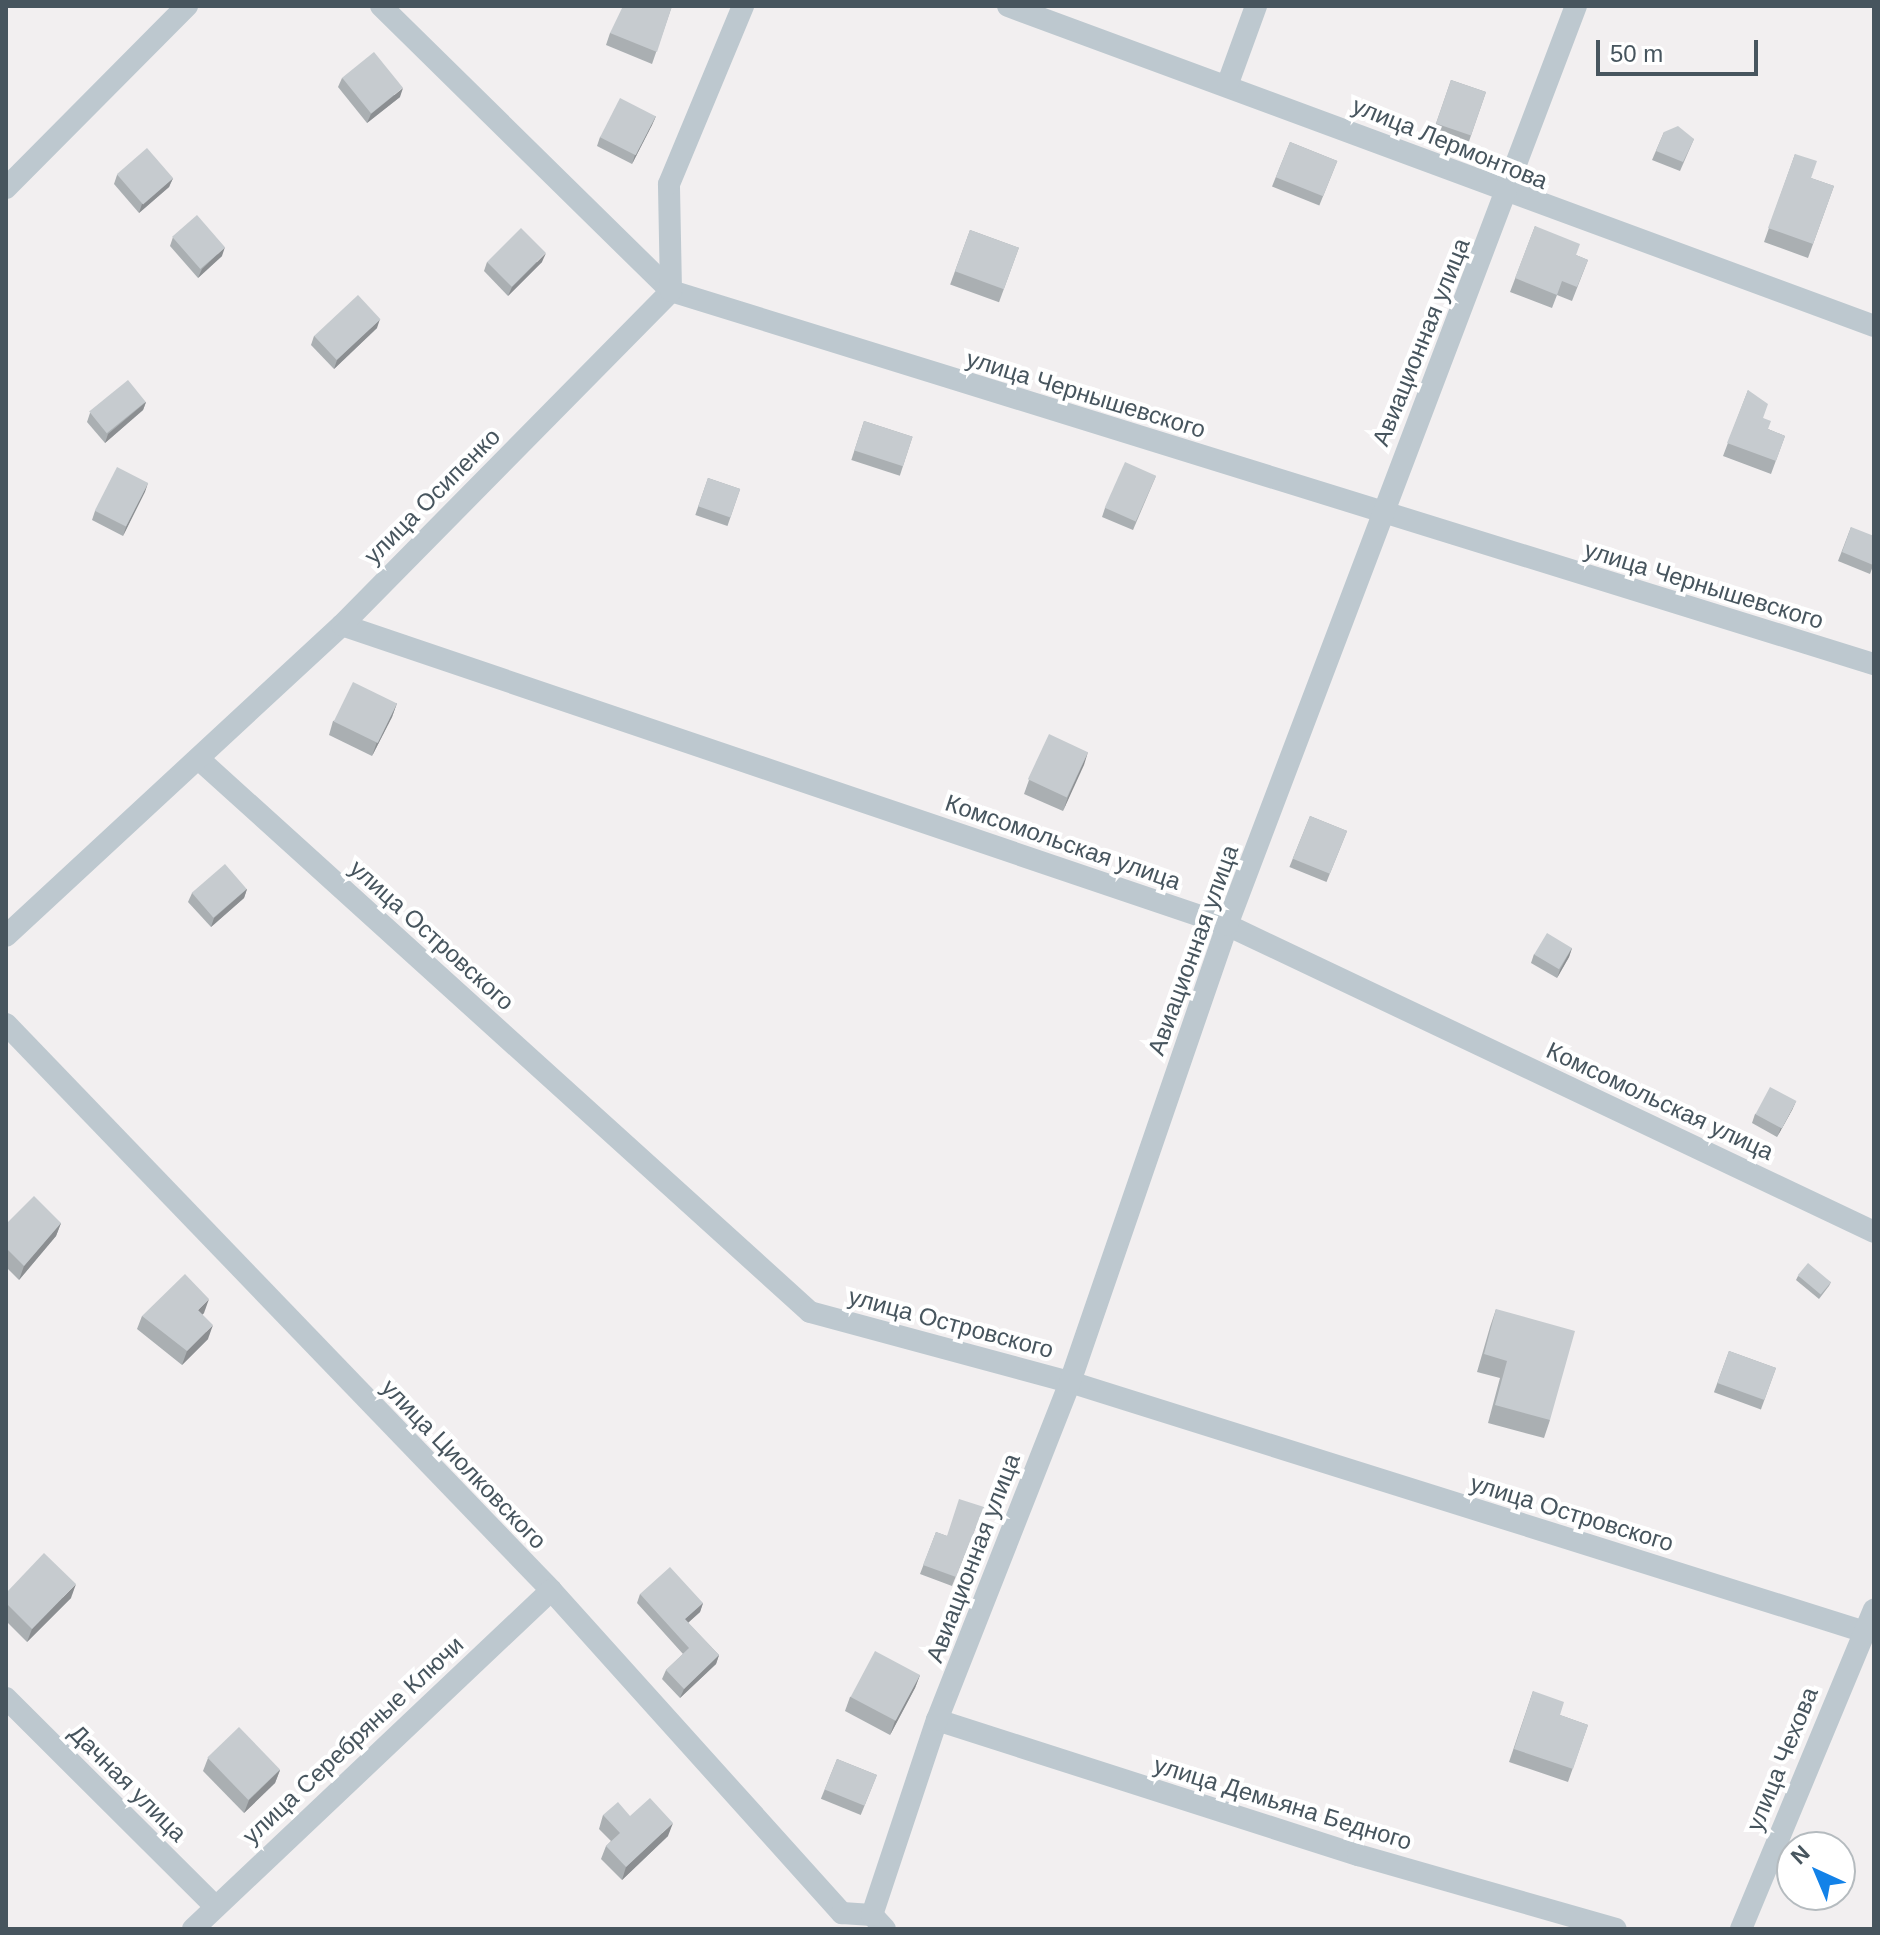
<!DOCTYPE html>
<meta charset="utf-8">
<style>
body{margin:0}
#map{position:relative;width:1880px;height:1935px;overflow:hidden;background:#f2eff0;font-family:Arial,sans-serif}
div>[style]{position:absolute}
.minor>*{height:22px;margin:-11px;padding:0 11px;transform-origin:11px;border-radius:11px;background:#bdc8cf}
.wall>*{inset:0;background:#aaafb2;transform-origin:0 0}
.shaded-wall>*{inset:0;background:#8b8e91}
.building>*{inset:0;background:#c6cbcf;transform-origin:0 0}
span{translate:-50% -50%;white-space:nowrap;text-align:center;line-height:1.15;-webkit-text-stroke:8px #fff;paint-order:stroke}
.street-label{font-size:24px;color:#47555e}
.frame{position:absolute;inset:0;border:8px solid #47555e;pointer-events:none}
.north{position:absolute;left:1776px;top:1831px;width:80px;height:80px;box-sizing:border-box;background:#fff;border:2px solid #b5bbbf;border-radius:50%;rotate:316deg;font-size:22px;font-weight:700;line-height:32px;text-align:center;color:#47555e}
.north::after{content:'';display:block;margin:auto;width:28px;height:36px;background:#1382e8;clip-path:polygon(50% 0,100% 100%,50% 72%,0 100%)}
.scale{position:absolute;left:1596px;top:40px;width:162px;height:36px;box-sizing:border-box;border:4px solid #47555e;border-top:0;padding-left:10px;font-size:24px;line-height:28px;white-space:nowrap;color:#47555e;-webkit-text-stroke:6px #fff;paint-order:stroke}
</style>
<div id="map">
<div class="minor">
<i style="left:381px;top:6px;width:407px;rotate:44.5deg"></i>
<i style="left:671px;top:291px;width:1259px;rotate:17.23deg"></i>
<i style="left:1008px;top:6px;width:923px;rotate:20.28deg"></i>
<i style="left:1228px;top:83px;width:82px;rotate:-70deg"></i>
<i style="left:6px;top:188px;width:257px;rotate:-45.2deg"></i>
<i style="left:342px;top:625px;width:934px;rotate:18.73deg"></i>
<i style="left:1227px;top:925px;width:716px;rotate:25.38deg"></i>
<i style="left:201px;top:761px;width:821px;rotate:42.14deg"></i>
<i style="left:810px;top:1312px;width:269px;rotate:15.1deg"></i>
<i style="left:1070px;top:1382px;width:830px;rotate:17.45deg"></i>
<i style="left:6px;top:936px;width:458px;rotate:-42.8deg"></i>
<i style="left:342px;top:625px;width:469px;rotate:-45.4deg"></i>
<i style="left:671px;top:291px;width:107px;rotate:-91.1deg"></i>
<i style="left:669px;top:184px;width:193px;rotate:-67.4deg"></i>
<i style="left:6px;top:1024px;width:786px;rotate:46.08deg"></i>
<i style="left:551px;top:1590px;width:435px;rotate:48deg"></i>
<i style="left:842px;top:1913px;width:30px;rotate:4deg"></i>
<i style="left:872px;top:1915px;width:19px;rotate:47deg"></i>
<i style="left:6px;top:1698px;width:293px;rotate:44.9deg"></i>
<i style="left:937px;top:1720px;width:442px;rotate:17.8deg"></i>
<i style="left:1358px;top:1855px;width:268px;rotate:16deg"></i>
<i style="left:872px;top:1915px;width:206px;rotate:-71.6deg"></i>
<i style="left:937px;top:1720px;width:363px;rotate:-68.5deg"></i>
<i style="left:1070px;top:1382px;width:483px;rotate:-71deg"></i>
<i style="left:1227px;top:925px;width:983px;rotate:-69.21deg"></i>
<i style="left:193px;top:1929px;width:493px;rotate:-43.4deg"></i>
<i style="left:1741px;top:1929px;width:346px;rotate:-67.4deg"></i>
</div>
<div class="wall">
<i style="clip-path:polygon(672px 6px,652px 64px,606px 45px,610px 33px)"></i>
<i style="clip-path:polygon(342px 78px,400px 97px,367px 123px,338px 87px)"></i>
<i style="left:1451px;top:80px;width:37px;height:55px;rotate:19deg"></i>
<i style="clip-path:polygon(656px 116px,652px 125px,632px 164px,597px 146px,600px 137px)"></i>
<i style="clip-path:polygon(1664px 132px,1694px 139px,1680px 171px,1652px 160px)"></i>
<i style="left:1290px;top:142px;width:51px;height:48px;rotate:22deg"></i>
<i style="clip-path:polygon(1795px 154px,1811px 178px,1834px 186px,1808px 258px,1764px 242px)"></i>
<i style="clip-path:polygon(117px 175px,173px 178px,169px 187px,139px 213px,114px 184px)"></i>
<i style="clip-path:polygon(1535px 226px,1576px 255px,1588px 260px,1572px 301px,1557px 295px,1552px 308px,1510px 292px)"></i>
<i style="left:970px;top:230px;width:52px;height:58px;rotate:20deg"></i>
<i style="clip-path:polygon(173px 237px,222px 256px,198px 278px,170px 246px)"></i>
<i style="clip-path:polygon(487px 262px,542px 262px,508px 296px,484px 271px)"></i>
<i style="clip-path:polygon(377px 328px,334px 369px,311px 345px,314px 336px)"></i>
<i style="clip-path:polygon(1748px 390px,1763px 418px,1768px 429px,1785px 436px,1771px 474px,1723px 456px)"></i>
<i style="clip-path:polygon(146px 402px,143px 410px,105px 443px,87px 422px,90px 413px)"></i>
<i style="left:864px;top:421px;width:51px;height:41px;rotate:18deg"></i>
<i style="clip-path:polygon(1156px 476px,1133px 530px,1102px 517px,1105px 508px)"></i>
<i style="left:708px;top:478px;width:34px;height:39px;rotate:19deg"></i>
<i style="clip-path:polygon(148px 483px,123px 536px,92px 520px,95px 511px)"></i>
<i style="clip-path:polygon(1851px 527px,1874px 563px,1870px 574px,1838px 561px)"></i>
<i style="clip-path:polygon(397px 703px,392px 717px,372px 756px,329px 735px,333px 721px)"></i>
<i style="clip-path:polygon(1088px 752px,1063px 811px,1024px 794px,1029px 780px)"></i>
<i style="left:1310px;top:816px;width:40px;height:55px;rotate:22deg"></i>
<i style="clip-path:polygon(247px 889px,244px 898px,211px 927px,188px 902px,192px 893px)"></i>
<i style="clip-path:polygon(1572px 948px,1569px 957px,1557px 978px,1531px 963px,1534px 954px)"></i>
<i style="clip-path:polygon(1796px 1101px,1792px 1110px,1777px 1137px,1752px 1123px,1755px 1114px)"></i>
<i style="clip-path:polygon(61px 1223px,56px 1236px,19px 1280px,6px 1267px,6px 1224px)"></i>
<i style="clip-path:polygon(1798px 1276px,1831px 1282px,1829px 1286px,1819px 1299px,1796px 1280px)"></i>
<i style="clip-path:polygon(1496px 1309px,1550px 1420px,1544px 1438px,1488px 1423px,1500px 1378px,1477px 1372px,1490px 1327px)"></i>
<i style="clip-path:polygon(204px 1313px,202px 1315px,208px 1339px,182px 1365px,137px 1329px,142px 1316px)"></i>
<i style="left:1729px;top:1351px;width:50px;height:44px;rotate:20deg"></i>
<i style="clip-path:polygon(984px 1507px,952px 1586px,920px 1574px,936px 1532px,947px 1536px)"></i>
<i style="clip-path:polygon(6px 1593px,71px 1598px,27px 1642px,6px 1621px)"></i>
<i style="clip-path:polygon(640px 1594px,703px 1603px,700px 1612px,688px 1623px,719px 1655px,716px 1664px,680px 1698px,662px 1679px,666px 1670px,683px 1654px,637px 1603px)"></i>
<i style="clip-path:polygon(920px 1675px,915px 1688px,890px 1735px,845px 1711px,850px 1697px)"></i>
<i style="clip-path:polygon(1533px 1691px,1560px 1715px,1588px 1725px,1568px 1782px,1509px 1762px)"></i>
<i style="clip-path:polygon(208px 1758px,280px 1770px,275px 1783px,244px 1813px,203px 1771px)"></i>
<i style="left:837px;top:1759px;width:43px;height:43px;rotate:22deg"></i>
<i style="clip-path:polygon(603px 1815px,630px 1816px,668px 1836px,622px 1880px,601px 1859px,606px 1846px,611px 1841px,599px 1829px)"></i>
</div>
<div class="shaded-wall">
<i style="clip-path:polygon(403px 88px,400px 97px,367px 123px,371px 114px)"></i>
<i style="clip-path:polygon(656px 116px,652px 125px,632px 164px,635px 155px)"></i>
<i style="clip-path:polygon(173px 178px,169px 187px,139px 213px,142px 204px)"></i>
<i style="clip-path:polygon(225px 247px,222px 256px,198px 278px,202px 269px)"></i>
<i style="clip-path:polygon(546px 253px,542px 262px,508px 296px,512px 287px)"></i>
<i style="clip-path:polygon(380px 319px,377px 328px,334px 369px,337px 360px)"></i>
<i style="clip-path:polygon(146px 402px,143px 410px,105px 443px,108px 434px)"></i>
<i style="clip-path:polygon(148px 483px,145px 492px,123px 536px,126px 527px)"></i>
<i style="clip-path:polygon(397px 703px,392px 717px,372px 756px,377px 742px)"></i>
<i style="clip-path:polygon(1088px 752px,1084px 765px,1063px 811px,1068px 797px)"></i>
<i style="clip-path:polygon(247px 889px,244px 898px,211px 927px,214px 918px)"></i>
<i style="clip-path:polygon(1572px 948px,1569px 957px,1557px 978px,1560px 970px)"></i>
<i style="clip-path:polygon(1796px 1101px,1792px 1110px,1777px 1137px,1781px 1128px)"></i>
<i style="clip-path:polygon(61px 1223px,56px 1236px,19px 1280px,24px 1266px)"></i>
<i style="clip-path:polygon(209px 1299px,204px 1313px,193px 1323px,198px 1310px)"></i>
<i style="clip-path:polygon(213px 1325px,208px 1339px,182px 1365px,187px 1351px)"></i>
<i style="clip-path:polygon(76px 1584px,71px 1598px,27px 1642px,32px 1629px)"></i>
<i style="clip-path:polygon(703px 1603px,700px 1612px,682px 1628px,685px 1619px)"></i>
<i style="clip-path:polygon(719px 1655px,716px 1664px,680px 1698px,684px 1689px)"></i>
<i style="clip-path:polygon(920px 1675px,915px 1688px,890px 1735px,895px 1721px)"></i>
<i style="clip-path:polygon(280px 1770px,275px 1783px,244px 1813px,249px 1800px)"></i>
<i style="clip-path:polygon(673px 1823px,668px 1836px,622px 1880px,626px 1867px)"></i>
</div>
<div class="building">
<i style="clip-path:polygon(623px 6px,672px 6px,657px 52px,610px 33px)"></i>
<i style="left:374px;top:52px;width:46px;height:41px;rotate:51deg"></i>
<i style="left:1451px;top:80px;width:37px;height:46px;rotate:19deg"></i>
<i style="left:620px;top:98px;width:40px;height:44px;rotate:27deg"></i>
<i style="clip-path:polygon(1678px 126px,1694px 139px,1683px 162px,1656px 151px,1664px 132px)"></i>
<i style="left:1290px;top:142px;width:51px;height:38px;rotate:22deg"></i>
<i style="left:147px;top:148px;width:40px;height:40px;rotate:49deg"></i>
<i style="clip-path:polygon(1795px 154px,1817px 161px,1811px 178px,1834px 186px,1813px 244px,1768px 228px)"></i>
<i style="left:197px;top:215px;width:43px;height:33px;rotate:49deg"></i>
<i style="clip-path:polygon(1535px 226px,1580px 244px,1576px 255px,1588px 260px,1577px 287px,1562px 281px,1557px 295px,1515px 278px)"></i>
<i style="left:521px;top:228px;width:35px;height:48px;rotate:45deg"></i>
<i style="left:970px;top:230px;width:52px;height:44px;rotate:20deg"></i>
<i style="left:358px;top:295px;width:33px;height:60px;rotate:47deg"></i>
<i style="left:128px;top:380px;width:28px;height:50px;rotate:51deg"></i>
<i style="clip-path:polygon(1748px 390px,1768px 404px,1763px 418px,1771px 421px,1768px 429px,1785px 436px,1776px 461px,1727px 443px)"></i>
<i style="left:864px;top:421px;width:51px;height:31px;rotate:18deg"></i>
<i style="left:1125px;top:462px;width:34px;height:50px;rotate:24deg"></i>
<i style="left:117px;top:467px;width:35px;height:49px;rotate:27deg"></i>
<i style="left:708px;top:478px;width:34px;height:30px;rotate:19deg"></i>
<i style="clip-path:polygon(1851px 527px,1874px 536px,1873px 565px,1842px 552px)"></i>
<i style="left:353px;top:682px;width:49px;height:44px;rotate:26deg"></i>
<i style="left:1049px;top:734px;width:43px;height:50px;rotate:25deg"></i>
<i style="left:1310px;top:816px;width:40px;height:46px;rotate:22deg"></i>
<i style="left:225px;top:864px;width:33px;height:44px;rotate:49deg"></i>
<i style="left:1547px;top:933px;width:29px;height:25px;rotate:31deg"></i>
<i style="left:1770px;top:1087px;width:30px;height:31px;rotate:28deg"></i>
<i style="clip-path:polygon(34px 1196px,61px 1223px,24px 1266px,6px 1248px,6px 1224px)"></i>
<i style="left:1808px;top:1263px;width:30px;height:16px;rotate:40deg"></i>
<i style="clip-path:polygon(185px 1274px,209px 1299px,198px 1310px,213px 1325px,187px 1351px,142px 1316px)"></i>
<i style="clip-path:polygon(1496px 1309px,1575px 1331px,1550px 1420px,1495px 1405px,1507px 1361px,1484px 1354px)"></i>
<i style="left:1729px;top:1351px;width:50px;height:34px;rotate:20deg"></i>
<i style="clip-path:polygon(959px 1499px,984px 1507px,956px 1577px,923px 1565px,936px 1532px,947px 1536px)"></i>
<i style="clip-path:polygon(44px 1553px,76px 1584px,32px 1629px,6px 1603px,6px 1593px)"></i>
<i style="clip-path:polygon(670px 1567px,703px 1603px,685px 1619px,719px 1655px,684px 1689px,666px 1670px,689px 1648px,640px 1594px)"></i>
<i style="left:875px;top:1651px;width:51px;height:52px;rotate:28deg"></i>
<i style="clip-path:polygon(1533px 1691px,1564px 1702px,1560px 1715px,1588px 1725px,1573px 1769px,1514px 1749px)"></i>
<i style="left:239px;top:1727px;width:59px;height:44px;rotate:46deg"></i>
<i style="left:837px;top:1759px;width:43px;height:33px;rotate:22deg"></i>
<i style="clip-path:polygon(650px 1798px,673px 1823px,626px 1867px,606px 1846px,620px 1833px,603px 1815px,618px 1802px,630px 1816px)"></i>
</div>
<div class="street-label">
<span style="left:1450px;top:143px;rotate:22deg">улица Лермонтова</span>
<span style="left:1421px;top:342px;rotate:-68deg">Авиационная улица</span>
<span style="left:1086px;top:394px;rotate:17deg">улица Чернышевского</span>
<span style="left:432px;top:496px;rotate:-45deg">улица Осипенко</span>
<span style="left:1704px;top:585px;rotate:17deg">улица Чернышевского</span>
<span style="left:1063px;top:842px;rotate:19deg">Комсомольская улица</span>
<span style="left:432px;top:935px;rotate:42deg">улица Островского</span>
<span style="left:1193px;top:950px;rotate:-70deg">Авиационная улица</span>
<span style="left:1660px;top:1101px;rotate:25deg">Комсомольская улица</span>
<span style="left:951px;top:1323px;rotate:15deg">улица Островского</span>
<span style="left:464px;top:1464px;rotate:46deg">улица Циолковского</span>
<span style="left:1572px;top:1513px;rotate:17deg">улица Островского</span>
<span style="left:973px;top:1558px;rotate:-69deg">Авиационная улица</span>
<span style="left:353px;top:1740px;rotate:-43deg">улица Серебряные Ключи</span>
<span style="left:1782px;top:1759px;rotate:-68deg">улица Чехова</span>
<span style="left:128px;top:1783px;rotate:45deg">Дачная улица</span>
<span style="left:1283px;top:1803px;rotate:17deg">улица Демьяна Бедного</span>
</div>
<div class="frame"></div>
<div class="north">N</div>
<div class="scale">50 m</div>
</div>
